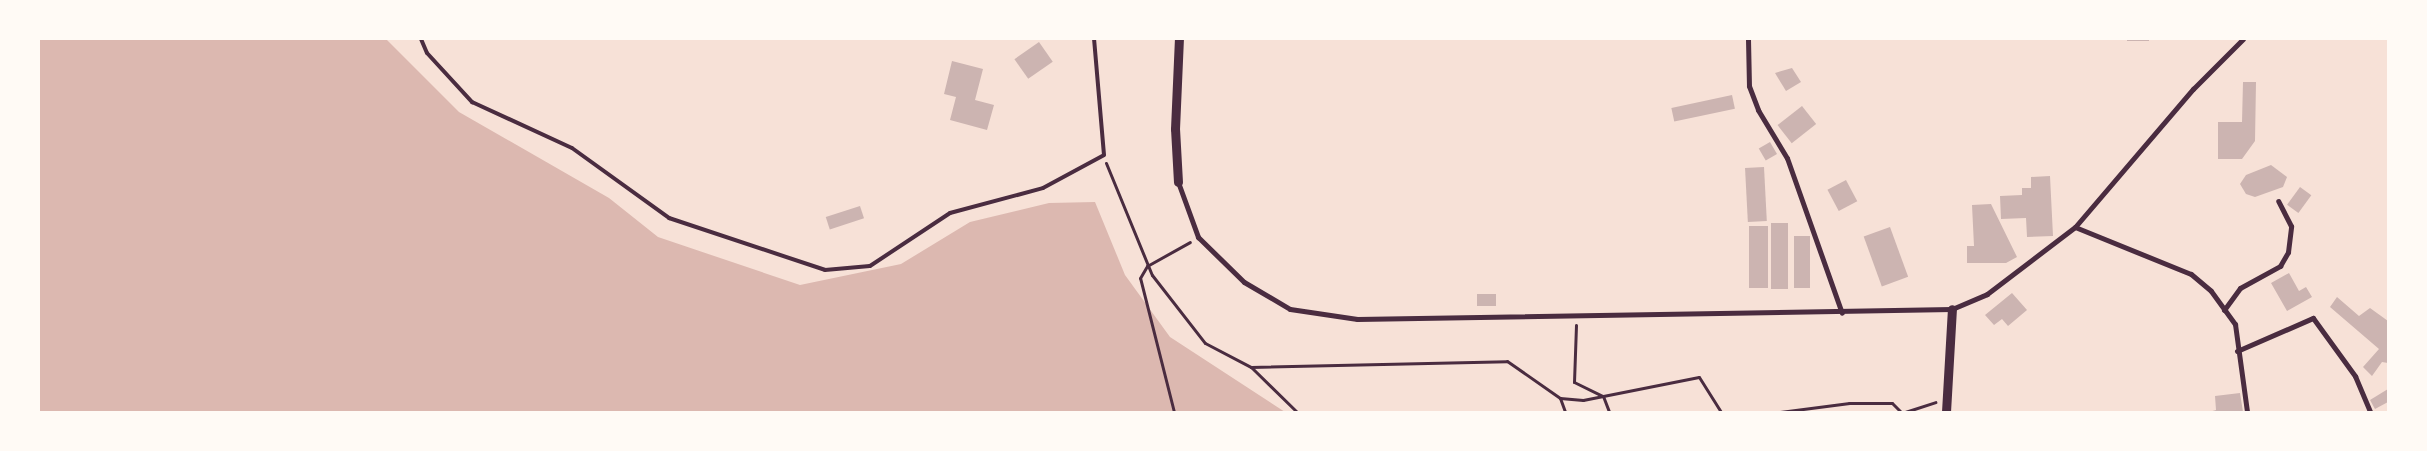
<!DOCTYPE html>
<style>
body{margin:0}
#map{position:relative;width:2427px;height:451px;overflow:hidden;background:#f7e1d7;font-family:"Nunito Sans",sans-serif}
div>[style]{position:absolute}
.water>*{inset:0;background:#dcb8b0}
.building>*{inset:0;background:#ccb4b1;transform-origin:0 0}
.path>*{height:3px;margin:-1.5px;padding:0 1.5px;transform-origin:1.5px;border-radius:1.5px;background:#4a2c40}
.service>*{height:4px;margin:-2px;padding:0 2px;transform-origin:2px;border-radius:2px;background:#4a2c40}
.minor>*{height:5px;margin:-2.5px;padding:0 2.5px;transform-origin:2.5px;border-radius:2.5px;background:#4a2c40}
.tertiary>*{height:9px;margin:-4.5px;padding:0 4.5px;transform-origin:4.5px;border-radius:4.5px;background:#4a2c40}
span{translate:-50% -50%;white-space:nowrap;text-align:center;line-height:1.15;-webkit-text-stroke:5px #fffaf5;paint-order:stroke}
.frame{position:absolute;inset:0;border:40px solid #fffaf5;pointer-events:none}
</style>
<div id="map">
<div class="water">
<i style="clip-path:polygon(39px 39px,386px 39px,459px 112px,609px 198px,658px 237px,800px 285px,901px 264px,970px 222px,1049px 203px,1095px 202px,1125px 275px,1170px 337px,1285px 412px,39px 412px)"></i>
</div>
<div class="building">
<i style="left:2127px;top:39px;width:22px;height:2px"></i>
<i style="left:1039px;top:42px;width:24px;height:30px;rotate:55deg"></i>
<i style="clip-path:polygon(952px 61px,983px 69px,975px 100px,994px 105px,987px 130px,950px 120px,956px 97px,944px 94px)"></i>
<i style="clip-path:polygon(1792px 68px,1801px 82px,1786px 91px,1775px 73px)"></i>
<i style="clip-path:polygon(2243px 82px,2256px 82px,2255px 141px,2242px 159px,2218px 159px,2218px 122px,2242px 122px)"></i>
<i style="left:1732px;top:95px;width:14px;height:62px;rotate:78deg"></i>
<i style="left:1802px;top:106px;width:23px;height:31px;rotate:52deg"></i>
<i style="left:1770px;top:142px;width:14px;height:13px;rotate:60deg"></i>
<i style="clip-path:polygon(2271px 165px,2287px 177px,2283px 187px,2255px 197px,2246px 194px,2240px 184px,2246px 175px)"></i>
<i style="left:1764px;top:167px;width:54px;height:19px;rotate:87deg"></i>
<i style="clip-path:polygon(2050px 176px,2053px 236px,2027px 237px,2026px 218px,2001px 219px,2000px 196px,2022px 195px,2022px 188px,2031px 188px,2031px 177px)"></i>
<i style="left:1846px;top:180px;width:24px;height:21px;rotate:62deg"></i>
<i style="left:2300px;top:187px;width:14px;height:22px;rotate:36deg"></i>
<i style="clip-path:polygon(1991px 204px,2017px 257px,2006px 263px,1967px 263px,1967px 246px,1974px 246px,1972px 205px)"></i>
<i style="left:860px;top:206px;width:13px;height:36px;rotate:72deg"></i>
<i style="left:1771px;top:223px;width:17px;height:66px"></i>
<i style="left:1749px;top:226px;width:19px;height:62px"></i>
<i style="left:1890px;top:227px;width:53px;height:28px;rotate:70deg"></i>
<i style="left:1794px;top:236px;width:16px;height:52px"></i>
<i style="clip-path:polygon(2289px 273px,2299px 291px,2306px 287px,2312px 297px,2287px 311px,2271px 283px)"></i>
<i style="clip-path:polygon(2012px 293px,2027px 310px,2008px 326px,2002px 319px,1994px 325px,1985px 315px)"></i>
<i style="left:1477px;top:294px;width:19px;height:12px"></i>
<i style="clip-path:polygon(2337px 297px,2359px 316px,2370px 308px,2388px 321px,2388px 363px,2382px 362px,2372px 376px,2363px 367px,2379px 349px,2330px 307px)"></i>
<i style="clip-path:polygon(2388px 389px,2388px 402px,2375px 409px,2370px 400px)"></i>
<i style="clip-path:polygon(2240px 393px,2243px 412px,2209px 412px,2216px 410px,2215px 396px)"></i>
</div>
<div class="path">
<i style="left:1106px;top:163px;width:121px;rotate:67.7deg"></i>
<i style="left:1152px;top:275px;width:86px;rotate:52.1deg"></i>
<i style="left:1205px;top:343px;width:52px;rotate:27.6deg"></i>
<i style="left:1251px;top:367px;width:64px;rotate:44.4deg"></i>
<i style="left:1576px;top:325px;width:57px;rotate:92deg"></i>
<i style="left:1574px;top:382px;width:32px;rotate:26deg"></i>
<i style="left:1603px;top:396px;width:17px;rotate:69deg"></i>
<i style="left:1251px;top:367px;width:256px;rotate:-1.3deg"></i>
<i style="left:1507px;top:361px;width:65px;rotate:34.9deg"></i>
<i style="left:1560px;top:398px;width:23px;rotate:5deg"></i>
<i style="left:1583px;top:400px;width:118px;rotate:-11.2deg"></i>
<i style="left:1699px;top:377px;width:41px;rotate:57.8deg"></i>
<i style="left:1560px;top:398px;width:15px;rotate:70deg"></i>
<i style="left:1174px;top:412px;width:138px;rotate:-104.2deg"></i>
<i style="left:1140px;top:278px;width:14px;rotate:-60deg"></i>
<i style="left:1147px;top:266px;width:49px;rotate:-29.2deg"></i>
<i style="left:1780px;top:412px;width:70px;rotate:-7.4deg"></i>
<i style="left:1849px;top:403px;width:43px"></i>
<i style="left:1892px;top:403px;width:13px;rotate:45deg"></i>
<i style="left:1905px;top:412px;width:32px;rotate:-18deg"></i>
</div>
<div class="service">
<i style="left:421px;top:39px;width:15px;rotate:67deg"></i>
<i style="left:427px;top:53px;width:67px;rotate:47.4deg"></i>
<i style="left:472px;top:102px;width:110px;rotate:24.7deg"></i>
<i style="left:572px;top:148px;width:120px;rotate:35.8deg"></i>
<i style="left:669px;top:218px;width:164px;rotate:18.4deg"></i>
<i style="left:825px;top:270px;width:45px;rotate:-5.1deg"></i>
<i style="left:870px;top:266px;width:96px;rotate:-33.5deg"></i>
<i style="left:950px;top:213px;width:96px;rotate:-15deg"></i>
<i style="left:1043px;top:188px;width:69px;rotate:-28.4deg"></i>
<i style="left:1104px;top:155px;width:116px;rotate:-94.9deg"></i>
</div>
<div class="minor">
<i style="left:1748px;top:39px;width:47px;rotate:88.8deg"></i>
<i style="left:1749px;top:86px;width:26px;rotate:69deg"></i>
<i style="left:1758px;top:110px;width:56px;rotate:58.9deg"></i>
<i style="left:1787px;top:158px;width:164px;rotate:70.5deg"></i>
<i style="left:1178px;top:182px;width:59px;rotate:70deg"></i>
<i style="left:1198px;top:237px;width:64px;rotate:44.4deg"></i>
<i style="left:1244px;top:282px;width:53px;rotate:30.4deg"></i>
<i style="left:1290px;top:309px;width:68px;rotate:8.5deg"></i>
<i style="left:1357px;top:319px;width:595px;rotate:-0.96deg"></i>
<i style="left:1952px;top:309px;width:38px;rotate:-23deg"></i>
<i style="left:1987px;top:294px;width:111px;rotate:-37.3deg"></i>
<i style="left:2075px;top:227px;width:182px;rotate:-49.5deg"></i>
<i style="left:2193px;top:89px;width:71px;rotate:-45deg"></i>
<i style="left:2075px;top:227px;width:125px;rotate:22.1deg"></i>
<i style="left:2191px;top:274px;width:26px;rotate:40deg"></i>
<i style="left:2211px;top:291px;width:41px;rotate:54deg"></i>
<i style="left:2235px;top:324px;width:89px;rotate:82.2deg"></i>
<i style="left:2224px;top:310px;width:27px;rotate:-54deg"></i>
<i style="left:2240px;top:288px;width:46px;rotate:-28.8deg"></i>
<i style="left:2280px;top:266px;width:16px;rotate:-60deg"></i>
<i style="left:2288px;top:252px;width:26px;rotate:-83deg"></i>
<i style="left:2291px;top:226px;width:28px;rotate:-117deg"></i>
<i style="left:2237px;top:351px;width:83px;rotate:-23.5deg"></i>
<i style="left:2313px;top:318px;width:72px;rotate:54.1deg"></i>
<i style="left:2355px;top:376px;width:39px;rotate:67deg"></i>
</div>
<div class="tertiary">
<i style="left:1178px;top:182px;width:53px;rotate:-93.2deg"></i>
<i style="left:1175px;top:129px;width:90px;rotate:-87.5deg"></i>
<i style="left:1946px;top:412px;width:103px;rotate:-86.7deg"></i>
</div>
<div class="frame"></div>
</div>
